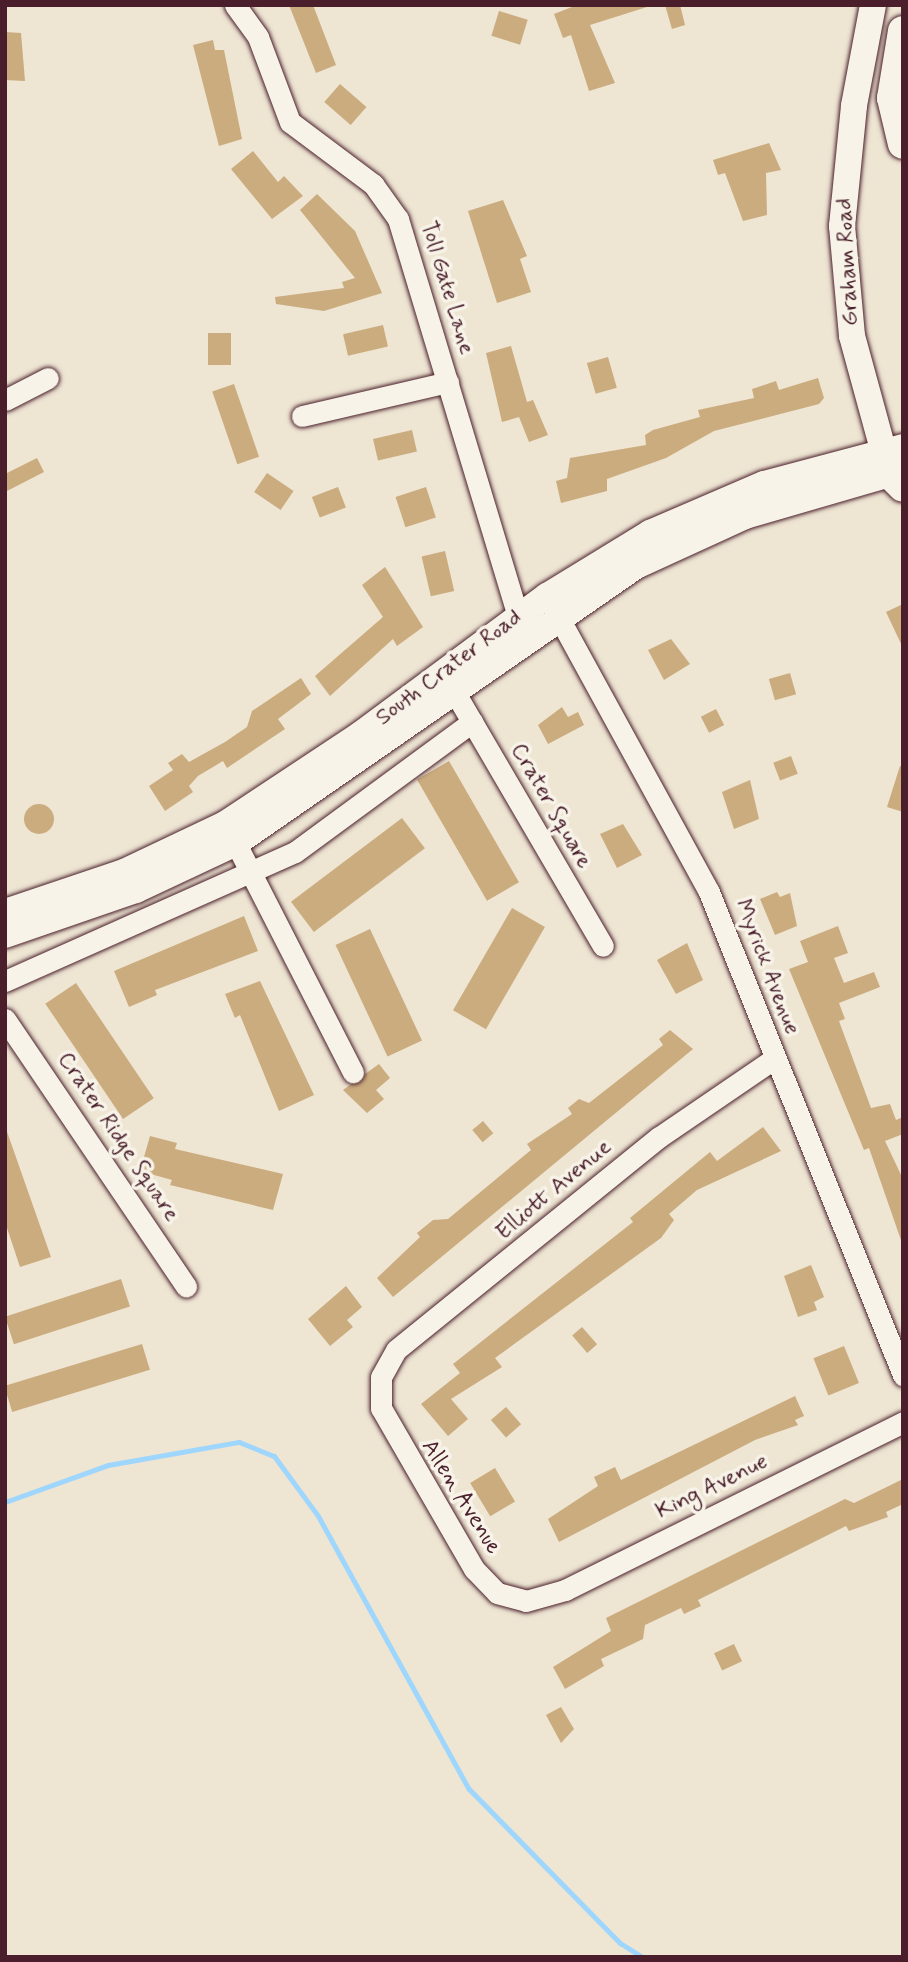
<!DOCTYPE html>
<style>
body{margin:0}
#map{position:relative;width:908px;height:1962px;overflow:hidden;background:#eee5d3;font-family:Mynerve,sans-serif}
div>[style]{position:absolute}
.stream>*{height:5px;margin:-2.5px;padding:0 2.5px;transform-origin:2.5px;border-radius:2.5px;background:#9ed6fd}
.building>*{inset:0;background:#cbac7f;transform-origin:0 0}
.round{border-radius:50%}
.roads{filter:drop-shadow(0 0 2px #4a1f2b) drop-shadow(0 0 2px #4a1f2b)}
.minor>*{height:21px;margin:-10.5px;padding:0 10.5px;transform-origin:10.5px;border-radius:10.5px;background:#f7f3e8}
.major>*{height:26px;margin:-13px;padding:0 13px;transform-origin:13px;border-radius:13px;background:#f7f3e8}
.highway>*{height:30px;margin:-15px;padding:0 15px;transform-origin:15px;border-radius:15px;background:#f7f3e8}
span{translate:-50% -50%;white-space:nowrap;text-align:center;line-height:1.15;-webkit-text-stroke:7px #f7f3e8;paint-order:stroke}
.street-label{font-size:23px;color:#4a1f2b}
.frame{position:absolute;inset:0;border:7px solid #4a1f2b;pointer-events:none}
</style>
<div id="map">
<div class="stream">
<i style="left:5px;top:1502px;width:109px;rotate:-19.8deg"></i>
<i style="left:108px;top:1465px;width:133px;rotate:-10deg"></i>
<i style="left:239px;top:1442px;width:38px;rotate:22deg"></i>
<i style="left:274px;top:1456px;width:74px;rotate:53.7deg"></i>
<i style="left:318px;top:1516px;width:312px;rotate:61.1deg"></i>
<i style="left:469px;top:1789px;width:216px;rotate:45.6deg"></i>
<i style="left:620px;top:1943px;width:26px;rotate:32deg"></i>
</div>
<div class="building">
<i style="clip-path:polygon(289px 5px,313px 5px,336px 65px,316px 73px)"></i>
<i style="clip-path:polygon(577px 5px,647px 7px,590px 25px,615px 83px,589px 91px,571px 35px,563px 38px,554px 14px)"></i>
<i style="clip-path:polygon(665px 5px,680px 5px,685px 25px,672px 29px)"></i>
<i style="left:499px;top:11px;width:30px;height:26px;rotate:17deg"></i>
<i style="clip-path:polygon(5px 32px,21px 33px,25px 81px,5px 80px)"></i>
<i style="clip-path:polygon(213px 40px,215px 50px,224px 50px,242px 139px,219px 146px,193px 45px)"></i>
<i style="left:340px;top:84px;width:35px;height:24px;rotate:41deg"></i>
<i style="clip-path:polygon(769px 143px,781px 170px,766px 173px,767px 215px,743px 221px,725px 173px,718px 175px,713px 160px)"></i>
<i style="clip-path:polygon(253px 151px,278px 182px,284px 176px,303px 196px,272px 219px,231px 169px)"></i>
<i style="clip-path:polygon(317px 194px,355px 231px,382px 293px,324px 311px,276px 304px,275px 297px,344px 288px,342px 282px,355px 278px,300px 210px)"></i>
<i style="clip-path:polygon(503px 200px,527px 256px,520px 259px,531px 292px,497px 303px,468px 211px)"></i>
<i style="left:383px;top:325px;width:22px;height:41px;rotate:77deg"></i>
<i style="left:208px;top:333px;width:23px;height:32px"></i>
<i style="clip-path:polygon(511px 346px,527px 402px,533px 400px,548px 435px,529px 442px,519px 417px,502px 422px,486px 353px)"></i>
<i style="left:608px;top:357px;width:32px;height:22px;rotate:74deg"></i>
<i style="clip-path:polygon(818px 378px,824px 398px,819px 404px,714px 431px,666px 458px,607px 479px,607px 491px,561px 503px,556px 481px,567px 478px,570px 458px,646px 445px,645px 435px,653px 430px,700px 417px,698px 410px,754px 398px,752px 389px,776px 381px,779px 390px)"></i>
<i style="left:234px;top:384px;width:77px;height:23px;rotate:71deg"></i>
<i style="left:412px;top:430px;width:22px;height:40px;rotate:77deg"></i>
<i style="clip-path:polygon(37px 458px,44px 472px,5px 492px,5px 474px)"></i>
<i style="left:267px;top:473px;width:32px;height:23px;rotate:34deg"></i>
<i style="left:338px;top:487px;width:22px;height:28px;rotate:69deg"></i>
<i style="left:426px;top:487px;width:32px;height:32px;rotate:72deg"></i>
<i style="left:445px;top:551px;width:41px;height:24px;rotate:77deg"></i>
<i style="clip-path:polygon(385px 567px,423px 627px,397px 646px,393px 639px,330px 696px,315px 676px,383px 617px,362px 585px)"></i>
<i style="clip-path:polygon(903px 604px,903px 648px,886px 612px)"></i>
<i style="clip-path:polygon(671px 639px,690px 664px,664px 680px,648px 650px)"></i>
<i style="left:790px;top:673px;width:22px;height:22px;rotate:74deg"></i>
<i style="clip-path:polygon(301px 678px,311px 694px,278px 719px,285px 729px,227px 768px,223px 761px,198px 776px,189px 786px,193px 792px,165px 811px,149px 786px,173px 770px,168px 763px,182px 754px,189px 762px,225px 742px,247px 727px,252px 711px)"></i>
<i style="clip-path:polygon(562px 707px,568px 717px,578px 712px,584px 725px,548px 744px,538px 725px)"></i>
<i style="left:716px;top:709px;width:18px;height:17px;rotate:63deg"></i>
<i style="left:791px;top:756px;width:19px;height:19px;rotate:69deg"></i>
<i style="left:449px;top:761px;width:140px;height:37px;rotate:60deg"></i>
<i style="clip-path:polygon(900px 766px,903px 766px,903px 812px,887px 807px)"></i>
<i style="clip-path:polygon(750px 780px,759px 819px,734px 829px,722px 792px)"></i>
<i class="round" style="left:24px;top:804px;width:30px;height:30px"></i>
<i style="left:402px;top:818px;width:38px;height:139px;rotate:53deg"></i>
<i style="clip-path:polygon(623px 824px,642px 855px,617px 868px,600px 834px)"></i>
<i style="clip-path:polygon(777px 892px,780px 897px,790px 893px,797px 926px,775px 935px,760px 899px)"></i>
<i style="left:512px;top:908px;width:38px;height:118px;rotate:30deg"></i>
<i style="clip-path:polygon(244px 916px,258px 951px,155px 990px,157px 995px,129px 1007px,114px 971px)"></i>
<i style="clip-path:polygon(838px 926px,848px 953px,834px 958px,844px 983px,874px 972px,880px 987px,839px 1003px,845px 1019px,839px 1021px,871px 1108px,890px 1104px,896px 1120px,903px 1117px,903px 1134px,885px 1141px,903px 1179px,903px 1246px,869px 1148px,864px 1150px,789px 969px,808px 962px,800px 941px)"></i>
<i style="left:370px;top:929px;width:123px;height:38px;rotate:65deg"></i>
<i style="clip-path:polygon(687px 943px,703px 980px,676px 994px,657px 960px)"></i>
<i style="clip-path:polygon(260px 981px,314px 1095px,279px 1111px,240px 1015px,235px 1018px,225px 994px)"></i>
<i style="left:76px;top:983px;width:139px;height:37px;rotate:56deg"></i>
<i style="clip-path:polygon(670px 1030px,693px 1049px,393px 1297px,377px 1278px,420px 1237px,417px 1233px,433px 1220px,448px 1219px,531px 1150px,527px 1144px,572px 1114px,568px 1108px,579px 1099px,589px 1103px,663px 1045px,659px 1039px)"></i>
<i style="clip-path:polygon(379px 1064px,390px 1078px,376px 1090px,384px 1099px,367px 1113px,343px 1090px)"></i>
<i style="left:483px;top:1121px;width:16px;height:14px;rotate:50deg"></i>
<i style="clip-path:polygon(5px 1126px,51px 1257px,20px 1267px,5px 1222px)"></i>
<i style="clip-path:polygon(763px 1127px,781px 1151px,697px 1190px,669px 1214px,674px 1220px,661px 1238px,495px 1358px,502px 1367px,451px 1399px,468px 1419px,448px 1436px,421px 1404px,460px 1373px,453px 1364px,633px 1222px,630px 1218px,710px 1152px,717px 1161px)"></i>
<i style="clip-path:polygon(150px 1136px,177px 1143px,175px 1149px,283px 1174px,273px 1210px,170px 1185px,172px 1180px,140px 1171px)"></i>
<i style="clip-path:polygon(811px 1265px,824px 1297px,814px 1302px,817px 1310px,798px 1317px,784px 1276px)"></i>
<i style="left:121px;top:1279px;width:29px;height:122px;rotate:72deg"></i>
<i style="clip-path:polygon(346px 1286px,362px 1307px,347px 1320px,353px 1327px,330px 1346px,308px 1319px)"></i>
<i style="left:582px;top:1327px;width:23px;height:13px;rotate:49deg"></i>
<i style="left:142px;top:1344px;width:27px;height:144px;rotate:73deg"></i>
<i style="left:844px;top:1346px;width:40px;height:33px;rotate:68deg"></i>
<i style="clip-path:polygon(795px 1396px,804px 1416px,795px 1420px,798px 1425px,755px 1440px,559px 1542px,548px 1519px,598px 1486px,594px 1477px,615px 1467px,621px 1480px)"></i>
<i style="left:506px;top:1407px;width:23px;height:20px;rotate:49deg"></i>
<i style="left:495px;top:1468px;width:39px;height:29px;rotate:59deg"></i>
<i style="clip-path:polygon(903px 1479px,903px 1504px,886px 1512px,888px 1517px,849px 1531px,846px 1526px,698px 1600px,701px 1606px,684px 1614px,681px 1608px,645px 1625px,643px 1639px,601px 1659px,604px 1666px,565px 1689px,553px 1667px,611px 1631px,606px 1618px,845px 1499px,854px 1503px)"></i>
<i style="left:734px;top:1644px;width:19px;height:22px;rotate:65deg"></i>
<i style="clip-path:polygon(561px 1707px,574px 1729px,561px 1743px,546px 1715px)"></i>
</div>
<div class="roads">
<div class="minor">
<i style="left:235px;top:5px;width:39px;rotate:54deg"></i>
<i style="left:258px;top:37px;width:91px;rotate:69.4deg"></i>
<i style="left:290px;top:122px;width:104px;rotate:36.8deg"></i>
<i style="left:373px;top:184px;width:43px;rotate:54.5deg"></i>
<i style="left:398px;top:219px;width:430px;rotate:73.2deg"></i>
<i style="left:5px;top:400px;width:48px;rotate:-27.1deg"></i>
<i style="left:302px;top:416px;width:150px;rotate:-13.1deg"></i>
<i style="left:553px;top:607px;width:325px;rotate:61.3deg"></i>
<i style="left:709px;top:892px;width:521px;rotate:68.12deg"></i>
<i style="left:454px;top:691px;width:295px;rotate:59.7deg"></i>
<i style="left:230px;top:832px;width:270px;rotate:62.9deg"></i>
<i style="left:5px;top:981px;width:317px;rotate:-24deg"></i>
<i style="left:295px;top:852px;width:220px;rotate:-36.3deg"></i>
<i style="left:5px;top:1019px;width:323px;rotate:55.9deg"></i>
<i style="left:775px;top:1058px;width:140px;rotate:145.7deg"></i>
<i style="left:659px;top:1137px;width:338px;rotate:141deg"></i>
<i style="left:396px;top:1350px;width:31px;rotate:119deg"></i>
<i style="left:381px;top:1377px;width:31px;rotate:90deg"></i>
<i style="left:381px;top:1408px;width:186px;rotate:60deg"></i>
<i style="left:474px;top:1569px;width:33px;rotate:46deg"></i>
<i style="left:497px;top:1593px;width:30px;rotate:15deg"></i>
<i style="left:526px;top:1601px;width:41px;rotate:-15.8deg"></i>
<i style="left:565px;top:1590px;width:377px;rotate:-26.4deg"></i>
</div>
<div class="major">
<i style="left:873px;top:5px;width:103px;rotate:100.7deg"></i>
<i style="left:854px;top:106px;width:121px;rotate:95.7deg"></i>
<i style="left:842px;top:226px;width:110px;rotate:84.8deg"></i>
<i style="left:852px;top:336px;width:137px;rotate:74.7deg"></i>
<i style="left:5px;top:912px;width:126px;rotate:-18.6deg"></i>
<i style="left:124px;top:872px;width:112px;rotate:-25.4deg"></i>
<i style="left:225px;top:824px;width:163px;rotate:-33.5deg"></i>
<i style="left:361px;top:734px;width:232px;rotate:-36.6deg"></i>
<i style="left:547px;top:596px;width:121px;rotate:-31.5deg"></i>
<i style="left:650px;top:533px;width:124px;rotate:-23.3deg"></i>
<i style="left:764px;top:484px;width:144px;rotate:-14.9deg"></i>
<i style="left:5px;top:935px;width:139px;rotate:-19deg"></i>
<i style="left:136px;top:890px;width:110px;rotate:-25.2deg"></i>
<i style="left:236px;top:843px;width:487px;rotate:-34.7deg"></i>
<i style="left:636px;top:566px;width:120px;rotate:-24.6deg"></i>
<i style="left:745px;top:516px;width:165px;rotate:-16.2deg"></i>
</div>
<div class="highway">
<i style="left:903px;top:31px;width:68px;rotate:99.3deg"></i>
<i style="left:892px;top:98px;width:47px;rotate:76.6deg"></i>
<i style="left:890px;top:474px;width:18px;rotate:45deg"></i>
</div>
</div>
<div class="street-label">
<span style="left:848px;top:262px;rotate:-93deg">Graham Road</span>
<span style="left:447px;top:288px;rotate:73deg">Toll Gate Lane</span>
<span style="left:449px;top:668px;rotate:-37deg">South Crater Road</span>
<span style="left:551px;top:806px;rotate:60deg">Crater Square</span>
<span style="left:767px;top:967px;rotate:69deg">Myrick Avenue</span>
<span style="left:118px;top:1137px;rotate:56deg">Crater Ridge Square</span>
<span style="left:554px;top:1190px;rotate:-40deg">Elliott Avenue</span>
<span style="left:712px;top:1487px;rotate:-26deg">King Avenue</span>
<span style="left:461px;top:1497px;rotate:58deg">Allen Avenue</span>
</div>
<div class="frame"></div>
</div>
